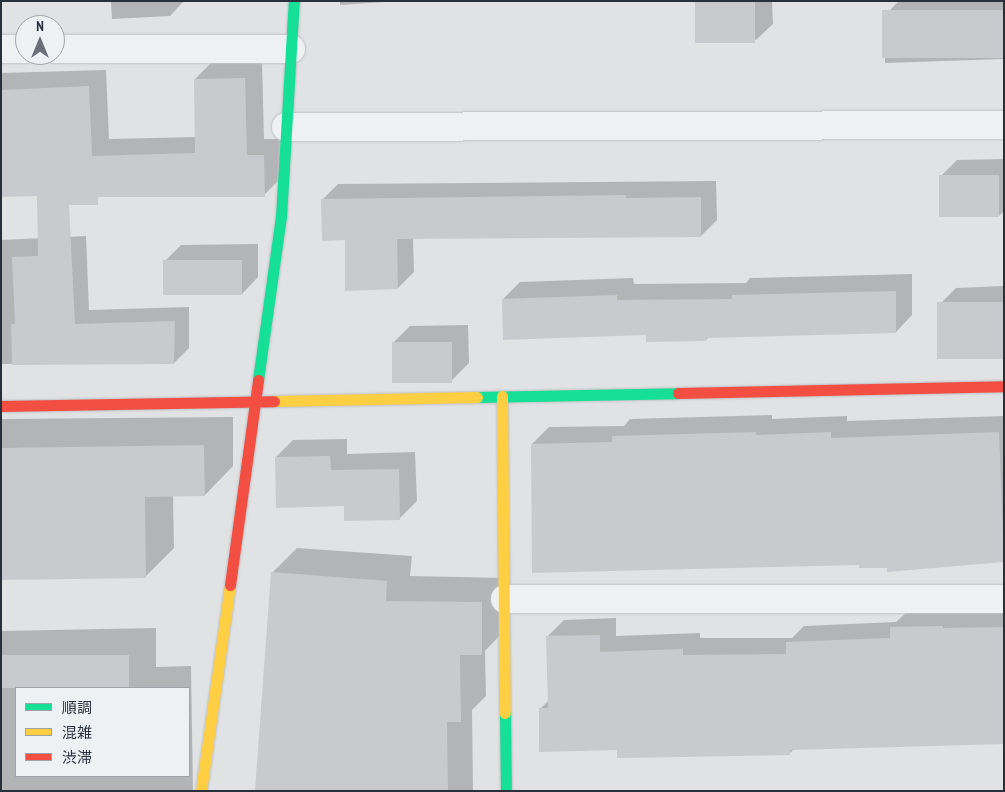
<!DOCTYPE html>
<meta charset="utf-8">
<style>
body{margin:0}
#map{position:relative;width:1005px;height:792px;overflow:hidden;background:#e0e2e4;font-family:"PT Sans Narrow","Noto Sans JP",sans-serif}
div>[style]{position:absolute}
.shadow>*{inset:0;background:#0003}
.building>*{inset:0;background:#c8cacd;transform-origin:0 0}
.roads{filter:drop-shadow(0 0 1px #bec0c2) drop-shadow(0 0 1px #bec0c2)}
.street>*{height:28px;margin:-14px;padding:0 14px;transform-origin:14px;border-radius:14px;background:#eff0f2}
.fast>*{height:11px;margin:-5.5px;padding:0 5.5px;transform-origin:5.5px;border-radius:5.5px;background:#16e098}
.slow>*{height:11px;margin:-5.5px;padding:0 5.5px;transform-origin:5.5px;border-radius:5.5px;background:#ffcf43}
.jam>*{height:11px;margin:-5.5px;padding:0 5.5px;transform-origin:5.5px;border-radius:5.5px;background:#f24e42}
span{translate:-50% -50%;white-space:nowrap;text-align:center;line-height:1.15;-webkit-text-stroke:4.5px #eef1f4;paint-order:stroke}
.frame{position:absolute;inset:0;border:2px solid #29303c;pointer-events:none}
.legend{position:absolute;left:15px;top:687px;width:175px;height:90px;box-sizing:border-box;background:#eef1f4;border:1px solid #9fa4aa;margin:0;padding:6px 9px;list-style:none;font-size:15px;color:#29303c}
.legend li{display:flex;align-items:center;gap:10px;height:25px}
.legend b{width:25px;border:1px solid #9fa4aa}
.north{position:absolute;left:15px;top:15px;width:50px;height:50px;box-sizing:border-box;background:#eef1f4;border:1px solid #9fa4aa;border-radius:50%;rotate:0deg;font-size:14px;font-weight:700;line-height:20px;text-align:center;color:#29303c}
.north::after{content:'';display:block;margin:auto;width:18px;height:22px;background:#696e77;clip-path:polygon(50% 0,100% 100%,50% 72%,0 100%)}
</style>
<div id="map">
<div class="shadow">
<i style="clip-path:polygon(111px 1px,184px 1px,170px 16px,112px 19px)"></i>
<i style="clip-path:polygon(340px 1px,400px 1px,340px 5px)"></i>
<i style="clip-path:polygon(698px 1px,772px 1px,773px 24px,756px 40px)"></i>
<i style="clip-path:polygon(899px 1px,1004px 1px,1004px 59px,885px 63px,883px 17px)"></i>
<i style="clip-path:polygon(212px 62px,262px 62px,264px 139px,281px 139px,281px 178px,264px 195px,1px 196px,1px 73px,106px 70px,109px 139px,196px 137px,195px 79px)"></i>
<i style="clip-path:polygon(1004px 159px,1004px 211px,999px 216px,940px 177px,957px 160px)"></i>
<i style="clip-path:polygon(716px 181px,717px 220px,701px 236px,413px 238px,414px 272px,398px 288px,346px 239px,322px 200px,338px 184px)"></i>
<i style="clip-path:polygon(86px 236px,89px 310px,189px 307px,189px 348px,174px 363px,1px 364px,1px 240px)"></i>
<i style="clip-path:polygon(258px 244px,258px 277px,242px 294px,164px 262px,181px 245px)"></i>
<i style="clip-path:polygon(912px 274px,912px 315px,896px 332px,709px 336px,706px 340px,647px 333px,503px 299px,520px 282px,633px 278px,634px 284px,746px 283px,750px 278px)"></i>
<i style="clip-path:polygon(1004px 286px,1004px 357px,939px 305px,956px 288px)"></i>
<i style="clip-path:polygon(468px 325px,469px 363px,452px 380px,393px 343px,410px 326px)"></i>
<i style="clip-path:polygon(772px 415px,772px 419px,847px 416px,847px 421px,1004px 416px,1004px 561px,888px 566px,860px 563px,532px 444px,549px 427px,624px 426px,630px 419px)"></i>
<i style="clip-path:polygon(233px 417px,233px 466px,205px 495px,173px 496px,174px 548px,146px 576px,1px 578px,1px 419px)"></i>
<i style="clip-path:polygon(347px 439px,347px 454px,415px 452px,417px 501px,400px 518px,276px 457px,293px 440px)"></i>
<i style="clip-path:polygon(297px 548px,412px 556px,410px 576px,506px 578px,506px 629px,485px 651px,486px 696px,472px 710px,473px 791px,256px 791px,272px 573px)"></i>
<i style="clip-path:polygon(1004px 610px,1004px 742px,795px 748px,789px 754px,618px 749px,540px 709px,549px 700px,547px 637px,564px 620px,616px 618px,616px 636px,700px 633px,700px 638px,792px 638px,804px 626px,896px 622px,908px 611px)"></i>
<i style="clip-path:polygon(evenodd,156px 628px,156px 667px,191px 666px,193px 791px,1px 791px,1px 631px,156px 628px,16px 688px,189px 688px,189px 776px,16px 776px,16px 688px)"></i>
</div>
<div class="building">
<i style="left:695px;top:1px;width:60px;height:42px"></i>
<i style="left:1004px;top:10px;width:48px;height:122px;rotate:90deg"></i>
<i style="clip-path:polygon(245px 78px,247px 155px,264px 155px,265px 197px,98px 197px,98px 205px,69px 205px,75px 324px,175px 321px,174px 364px,12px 365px,11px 324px,15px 324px,12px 257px,38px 256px,37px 196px,1px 197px,1px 90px,89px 86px,92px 156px,195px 153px,194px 79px)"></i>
<i style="left:999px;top:175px;width:42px;height:60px;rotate:90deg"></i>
<i style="clip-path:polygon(626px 195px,626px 198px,701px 197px,701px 237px,397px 239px,398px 289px,345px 291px,345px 240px,322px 241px,321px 199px)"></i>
<i style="left:242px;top:260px;width:35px;height:79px;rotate:90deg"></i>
<i style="clip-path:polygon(896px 291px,896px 333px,706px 338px,706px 341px,646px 342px,646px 335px,503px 340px,502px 299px,617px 295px,617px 300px,732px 299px,732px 295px)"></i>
<i style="left:1004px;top:302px;width:57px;height:67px;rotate:90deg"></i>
<i style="left:392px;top:342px;width:60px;height:41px"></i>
<i style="clip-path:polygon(756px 432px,756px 435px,831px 432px,831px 438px,999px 432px,1004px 562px,887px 572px,887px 568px,859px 568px,859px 565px,532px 573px,531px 444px,612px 442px,612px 436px)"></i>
<i style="clip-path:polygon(204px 445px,205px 496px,145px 497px,146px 578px,1px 580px,1px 448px)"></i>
<i style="clip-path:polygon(330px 456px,331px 470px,399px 469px,400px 520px,344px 521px,344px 506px,276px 508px,275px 457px)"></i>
<i style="clip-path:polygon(271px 572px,387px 581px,386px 601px,482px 602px,482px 655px,460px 655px,461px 722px,447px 722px,448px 791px,255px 791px)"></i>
<i style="clip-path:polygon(943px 626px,943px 628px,1004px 627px,1004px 744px,790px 750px,790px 755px,682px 757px,617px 758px,617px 750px,539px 752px,539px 708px,548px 708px,546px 636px,600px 635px,600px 652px,683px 649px,683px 655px,786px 654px,786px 642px,890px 638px,890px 627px)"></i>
<i style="left:129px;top:655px;width:33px;height:128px;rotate:90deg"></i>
</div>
<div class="roads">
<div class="street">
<i style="left:1px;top:49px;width:24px"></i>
<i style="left:55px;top:49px;width:236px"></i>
<i style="left:286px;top:127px;width:718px;rotate:-0.16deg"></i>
<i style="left:505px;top:599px;width:499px"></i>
</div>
<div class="fast">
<i style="left:258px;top:380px;width:165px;rotate:-82deg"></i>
<i style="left:281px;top:217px;width:216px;rotate:-86.6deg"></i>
<i style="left:477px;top:397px;width:201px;rotate:-1.1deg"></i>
<i style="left:505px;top:713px;width:78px;rotate:89.3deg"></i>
</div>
<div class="slow">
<i style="left:502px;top:396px;width:317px;rotate:89.5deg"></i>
<i style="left:274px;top:401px;width:203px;rotate:-1.1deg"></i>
<i style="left:201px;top:791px;width:208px;rotate:-82deg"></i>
</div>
<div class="jam">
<i style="left:678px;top:393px;width:326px;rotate:-1.2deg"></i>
<i style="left:1px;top:406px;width:273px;rotate:-1deg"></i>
<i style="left:230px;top:585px;width:207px;rotate:-82.2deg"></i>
</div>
</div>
<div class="frame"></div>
<ul class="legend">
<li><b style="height:6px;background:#16e098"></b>順調</li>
<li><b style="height:6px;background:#ffcf43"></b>混雑</li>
<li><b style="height:6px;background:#f24e42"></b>渋滞</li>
</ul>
<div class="north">N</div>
</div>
